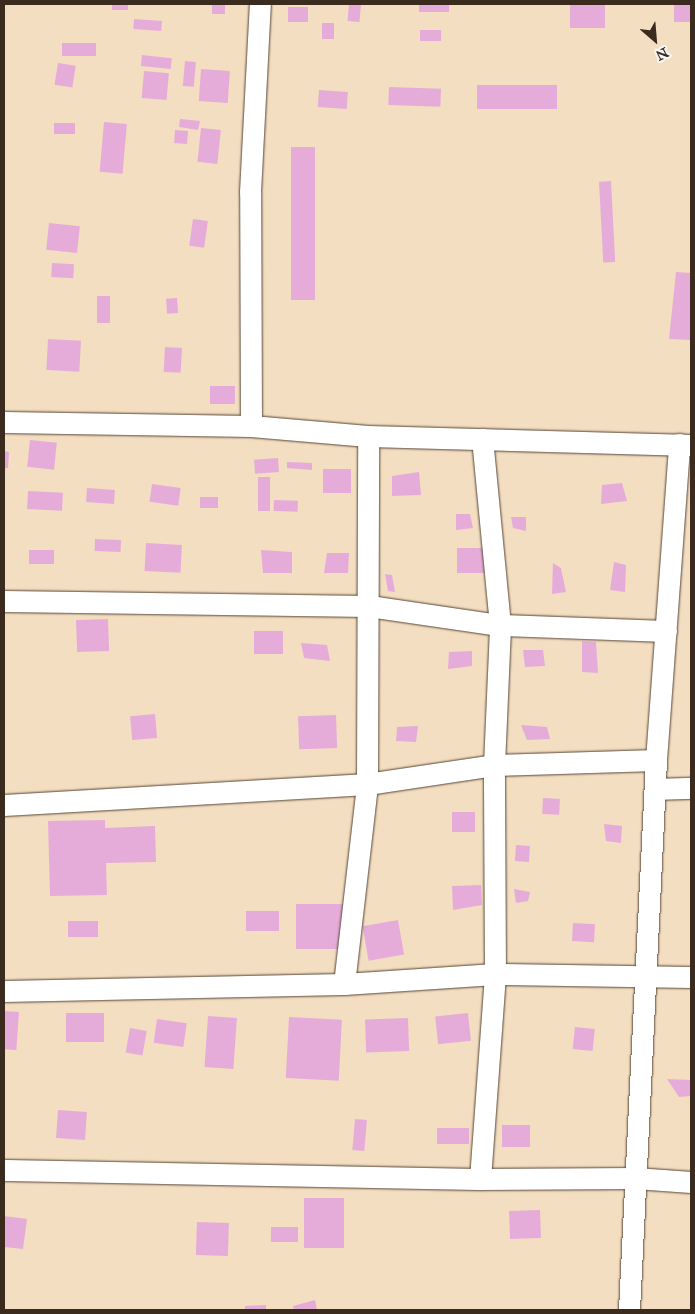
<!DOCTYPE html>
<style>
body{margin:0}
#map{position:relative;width:695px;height:1314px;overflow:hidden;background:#f3dec1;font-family:"IM FELL Great Primer",serif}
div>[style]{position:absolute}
.building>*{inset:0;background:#e6acd9;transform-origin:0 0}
.roads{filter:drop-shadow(0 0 1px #574536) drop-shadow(0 0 1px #574536)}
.street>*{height:21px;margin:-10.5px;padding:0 10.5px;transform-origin:10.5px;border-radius:10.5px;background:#fff}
span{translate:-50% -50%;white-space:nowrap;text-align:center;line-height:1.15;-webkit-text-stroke:4.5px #f6f6f2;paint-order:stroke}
.frame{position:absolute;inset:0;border:5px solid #3b2a1e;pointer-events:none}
.north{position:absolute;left:630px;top:15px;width:50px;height:50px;-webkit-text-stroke:4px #f6f6f2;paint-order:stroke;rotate:153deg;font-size:14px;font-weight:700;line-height:20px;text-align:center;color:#3b2a1e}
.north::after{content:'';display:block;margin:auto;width:18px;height:22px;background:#3b2a1e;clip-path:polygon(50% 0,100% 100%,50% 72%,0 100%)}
</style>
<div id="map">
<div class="building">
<i style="left:112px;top:4px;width:16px;height:6px"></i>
<i style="left:212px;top:4px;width:13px;height:10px"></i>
<i style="left:349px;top:4px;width:12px;height:17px;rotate:5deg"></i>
<i style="left:419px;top:4px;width:30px;height:8px"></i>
<i style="left:570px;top:4px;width:35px;height:24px"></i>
<i style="left:674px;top:4px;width:17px;height:18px"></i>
<i style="left:288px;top:7px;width:20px;height:15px"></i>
<i style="left:134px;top:19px;width:28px;height:10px;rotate:4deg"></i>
<i style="left:322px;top:23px;width:12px;height:16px"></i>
<i style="left:420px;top:30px;width:21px;height:11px"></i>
<i style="left:62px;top:43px;width:34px;height:13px"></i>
<i style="left:142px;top:55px;width:30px;height:11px;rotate:6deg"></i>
<i style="left:185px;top:61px;width:11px;height:25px;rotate:5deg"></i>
<i style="left:58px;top:63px;width:18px;height:22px;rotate:9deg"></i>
<i style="left:201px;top:69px;width:29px;height:32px;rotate:4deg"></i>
<i style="left:144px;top:71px;width:25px;height:27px;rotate:5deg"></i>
<i style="left:557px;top:85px;width:24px;height:80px;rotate:90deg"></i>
<i style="left:389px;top:87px;width:52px;height:18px;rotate:2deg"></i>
<i style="left:319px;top:90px;width:29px;height:17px;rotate:4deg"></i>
<i style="clip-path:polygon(180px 119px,200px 121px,198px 130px,179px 127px)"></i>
<i style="left:104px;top:122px;width:23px;height:50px;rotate:5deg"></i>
<i style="left:54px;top:123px;width:21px;height:11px"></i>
<i style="left:201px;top:128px;width:20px;height:34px;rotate:6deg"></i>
<i style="left:175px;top:130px;width:13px;height:13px;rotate:4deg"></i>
<i style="left:291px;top:147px;width:24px;height:153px"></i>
<i style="left:611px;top:181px;width:81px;height:12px;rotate:87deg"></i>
<i style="left:193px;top:219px;width:15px;height:27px;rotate:8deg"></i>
<i style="left:49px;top:223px;width:31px;height:27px;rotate:6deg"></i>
<i style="left:52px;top:263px;width:22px;height:14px;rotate:3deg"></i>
<i style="clip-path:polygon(676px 272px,691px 273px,691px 340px,669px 339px)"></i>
<i style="left:97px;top:296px;width:13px;height:27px"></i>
<i style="left:177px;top:298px;width:15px;height:11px;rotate:86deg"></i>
<i style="left:48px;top:339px;width:33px;height:31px;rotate:3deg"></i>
<i style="left:165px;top:347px;width:17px;height:25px;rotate:3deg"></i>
<i style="left:235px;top:386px;width:18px;height:25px;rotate:90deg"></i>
<i style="left:30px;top:440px;width:27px;height:27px;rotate:6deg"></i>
<i style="clip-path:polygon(4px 451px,9px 452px,8px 468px,4px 468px)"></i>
<i style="left:278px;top:458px;width:14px;height:24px;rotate:86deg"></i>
<i style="clip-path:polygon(287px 462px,312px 463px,312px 470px,287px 468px)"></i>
<i style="left:351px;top:469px;width:24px;height:28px;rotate:90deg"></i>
<i style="clip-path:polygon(419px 472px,421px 495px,392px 496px,392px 476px)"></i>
<i style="left:258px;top:477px;width:12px;height:34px"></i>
<i style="clip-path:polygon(622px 483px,627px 501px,601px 504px,602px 485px)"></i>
<i style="left:152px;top:484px;width:29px;height:18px;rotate:8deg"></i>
<i style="left:87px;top:488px;width:28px;height:14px;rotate:4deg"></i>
<i style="left:28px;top:491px;width:35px;height:18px;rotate:3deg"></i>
<i style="left:200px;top:497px;width:18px;height:11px"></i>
<i style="left:274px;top:500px;width:24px;height:11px;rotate:2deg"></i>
<i style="clip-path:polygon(456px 514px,470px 514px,473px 528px,456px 530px)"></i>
<i style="clip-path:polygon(511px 517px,526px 517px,526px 531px,513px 528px)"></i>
<i style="left:95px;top:539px;width:26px;height:12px;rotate:2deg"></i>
<i style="left:146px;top:543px;width:36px;height:28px;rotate:3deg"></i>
<i style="left:486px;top:548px;width:25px;height:29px;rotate:90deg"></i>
<i style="left:29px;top:550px;width:25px;height:14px"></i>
<i style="clip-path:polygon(261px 550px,292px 552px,292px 573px,263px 573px)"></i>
<i style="clip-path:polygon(327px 553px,349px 553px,348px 573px,324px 573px)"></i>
<i style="clip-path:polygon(614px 562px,626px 565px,625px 592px,610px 590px)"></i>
<i style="clip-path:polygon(553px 563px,561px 568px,566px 592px,552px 594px)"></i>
<i style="clip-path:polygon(385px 574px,392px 575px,395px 592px,388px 591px)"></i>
<i style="left:108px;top:619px;width:32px;height:32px;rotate:88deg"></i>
<i style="left:254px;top:631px;width:29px;height:23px"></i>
<i style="clip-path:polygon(582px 641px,596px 642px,598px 673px,582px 672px)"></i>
<i style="clip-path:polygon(301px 643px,327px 645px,330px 661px,304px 658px)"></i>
<i style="clip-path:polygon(523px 650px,543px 650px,545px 666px,525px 667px)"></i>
<i style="clip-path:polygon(472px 651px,472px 666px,448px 669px,449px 652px)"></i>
<i style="left:155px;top:714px;width:24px;height:25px;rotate:85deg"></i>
<i style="left:336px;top:715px;width:33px;height:38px;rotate:88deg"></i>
<i style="clip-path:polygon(521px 725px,547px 727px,550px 739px,527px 740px)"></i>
<i style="clip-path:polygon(418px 726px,416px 742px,396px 741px,397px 727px)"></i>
<i style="left:543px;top:798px;width:17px;height:16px;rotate:3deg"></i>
<i style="left:475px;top:812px;width:20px;height:23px;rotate:90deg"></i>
<i style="clip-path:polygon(105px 820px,105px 828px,155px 826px,156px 862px,106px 863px,107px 895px,50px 896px,48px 821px)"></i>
<i style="clip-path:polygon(604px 824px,622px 826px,621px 843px,606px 841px)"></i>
<i style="left:516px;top:845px;width:14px;height:16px;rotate:4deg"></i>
<i style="clip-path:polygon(481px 885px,482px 905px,453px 910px,452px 886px)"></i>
<i style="clip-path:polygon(514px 889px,530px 892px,528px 901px,516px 903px)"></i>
<i style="left:296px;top:904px;width:47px;height:45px"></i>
<i style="left:246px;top:911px;width:33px;height:20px"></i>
<i style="left:398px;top:920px;width:35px;height:36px;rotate:80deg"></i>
<i style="left:68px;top:921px;width:30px;height:16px"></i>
<i style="left:573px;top:923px;width:22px;height:18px;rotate:3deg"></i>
<i style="left:4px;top:1011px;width:15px;height:38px;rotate:4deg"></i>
<i style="left:66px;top:1013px;width:38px;height:29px"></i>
<i style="left:468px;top:1013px;width:28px;height:33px;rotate:84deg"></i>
<i style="left:208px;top:1016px;width:29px;height:51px;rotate:4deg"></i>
<i style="left:289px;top:1017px;width:53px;height:61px;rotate:3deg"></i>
<i style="left:408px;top:1018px;width:33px;height:43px;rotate:88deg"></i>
<i style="left:157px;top:1019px;width:30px;height:24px;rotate:8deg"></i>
<i style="left:575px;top:1027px;width:20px;height:22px;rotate:6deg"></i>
<i style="left:130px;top:1028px;width:17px;height:25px;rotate:10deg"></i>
<i style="clip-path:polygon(667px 1079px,691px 1080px,691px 1096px,679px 1097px)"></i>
<i style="left:58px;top:1110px;width:29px;height:28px;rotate:4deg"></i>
<i style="left:355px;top:1119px;width:12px;height:31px;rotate:5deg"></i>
<i style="left:502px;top:1125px;width:28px;height:22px"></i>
<i style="left:437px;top:1128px;width:32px;height:16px"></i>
<i style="left:304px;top:1198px;width:40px;height:50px"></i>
<i style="left:540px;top:1210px;width:28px;height:31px;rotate:88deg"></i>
<i style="clip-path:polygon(4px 1216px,27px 1219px,23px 1249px,4px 1247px)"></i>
<i style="left:197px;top:1222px;width:32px;height:33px;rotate:2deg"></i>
<i style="left:298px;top:1227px;width:15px;height:27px;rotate:90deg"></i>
<i style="clip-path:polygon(315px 1300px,317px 1310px,294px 1310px,293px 1306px)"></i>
<i style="clip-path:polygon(266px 1305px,266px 1310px,245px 1310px,245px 1306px)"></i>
</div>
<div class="roads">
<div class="street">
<i style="left:4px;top:422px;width:247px;rotate:0.9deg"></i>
<i style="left:251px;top:426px;width:117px;rotate:4.9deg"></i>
<i style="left:368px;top:436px;width:323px;rotate:1.6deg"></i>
<i style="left:251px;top:426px;width:234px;rotate:-90.2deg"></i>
<i style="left:250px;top:192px;width:188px;rotate:-87deg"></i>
<i style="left:4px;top:601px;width:365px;rotate:0.8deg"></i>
<i style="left:369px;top:606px;width:132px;rotate:8.3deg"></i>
<i style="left:500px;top:625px;width:166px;rotate:2.1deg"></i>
<i style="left:656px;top:789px;width:35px;rotate:-2deg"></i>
<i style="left:4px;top:805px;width:364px;rotate:-3.3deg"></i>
<i style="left:367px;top:784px;width:128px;rotate:-8.5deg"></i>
<i style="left:494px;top:765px;width:162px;rotate:-1.8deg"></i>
<i style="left:344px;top:984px;width:201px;rotate:-83.4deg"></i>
<i style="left:367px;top:784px;width:348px;rotate:-89.8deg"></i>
<i style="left:4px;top:991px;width:340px;rotate:-1.2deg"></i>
<i style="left:344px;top:984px;width:151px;rotate:-3.8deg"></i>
<i style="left:495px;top:974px;width:196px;rotate:0.9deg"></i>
<i style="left:4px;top:1170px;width:476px;rotate:1.1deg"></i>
<i style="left:480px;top:1179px;width:206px;rotate:-85.8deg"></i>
<i style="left:495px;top:974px;width:209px;rotate:-90.3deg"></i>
<i style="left:494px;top:765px;width:140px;rotate:-87.5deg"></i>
<i style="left:500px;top:625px;width:187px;rotate:-95.5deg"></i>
<i style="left:480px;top:1179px;width:155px;rotate:-0.4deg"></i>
<i style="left:635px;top:1178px;width:56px;rotate:4.1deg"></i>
<i style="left:629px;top:1310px;width:551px;rotate:-87.19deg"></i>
<i style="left:656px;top:760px;width:317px;rotate:-85.8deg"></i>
</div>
</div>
<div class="frame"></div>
<div class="north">N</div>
</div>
